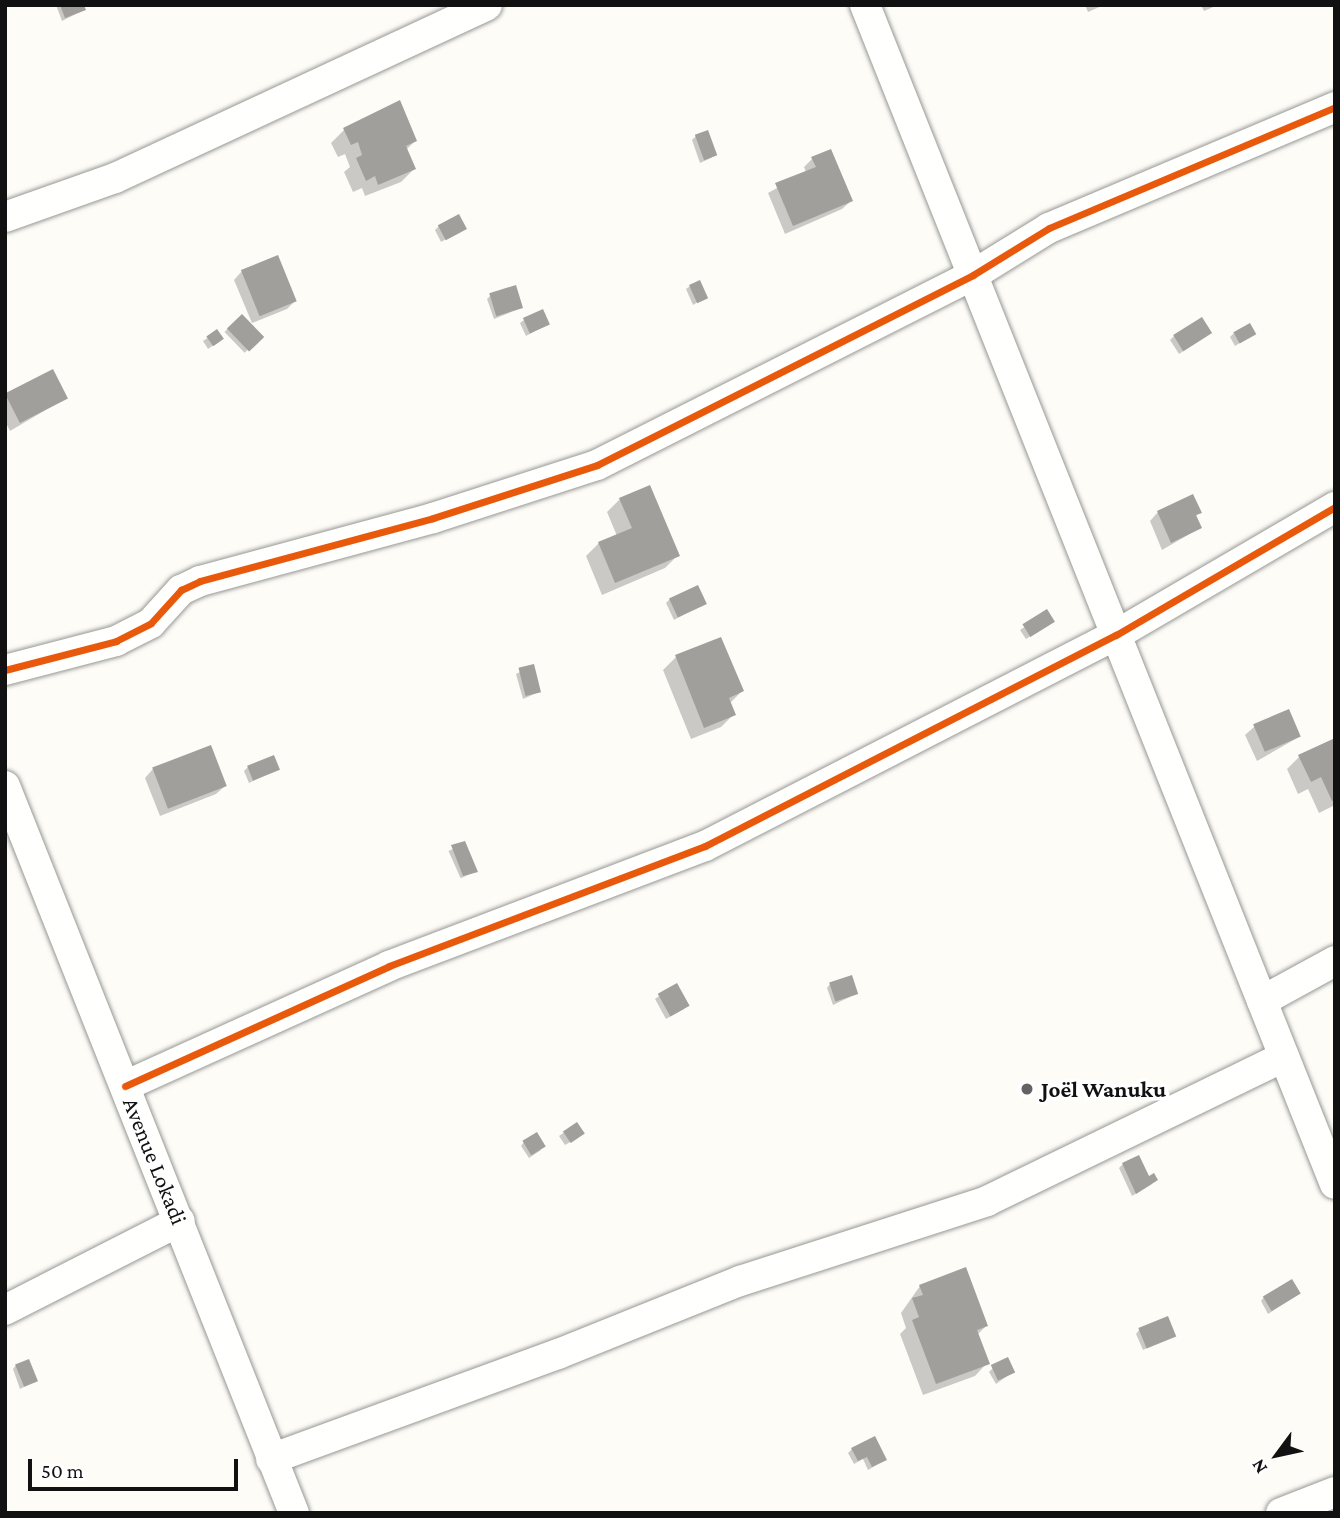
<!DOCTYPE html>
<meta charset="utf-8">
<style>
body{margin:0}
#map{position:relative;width:1340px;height:1518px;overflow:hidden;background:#fdfcf7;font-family:"Crimson Pro",serif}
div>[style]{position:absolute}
.shadow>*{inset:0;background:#0003;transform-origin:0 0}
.building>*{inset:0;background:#a19f9c;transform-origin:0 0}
.roads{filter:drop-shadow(0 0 2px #979795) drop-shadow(0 0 2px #979795)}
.street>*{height:30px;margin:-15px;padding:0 15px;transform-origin:15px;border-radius:15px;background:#fffffe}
.cycleway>*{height:7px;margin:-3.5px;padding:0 3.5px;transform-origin:3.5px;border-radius:3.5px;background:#e8590c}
.dots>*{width:19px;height:19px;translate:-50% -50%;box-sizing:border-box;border:4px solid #fff;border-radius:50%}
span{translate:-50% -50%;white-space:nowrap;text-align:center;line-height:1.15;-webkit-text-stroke:7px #fff;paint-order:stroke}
.poi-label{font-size:23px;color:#111;font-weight:700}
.left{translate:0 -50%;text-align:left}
.street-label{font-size:23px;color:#111}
.frame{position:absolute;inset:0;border:7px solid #111;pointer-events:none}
.north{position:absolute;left:1242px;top:1420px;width:70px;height:70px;-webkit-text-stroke:5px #fff;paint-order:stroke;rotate:237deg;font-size:19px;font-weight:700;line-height:28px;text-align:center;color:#111}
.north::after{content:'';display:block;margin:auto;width:24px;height:32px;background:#111;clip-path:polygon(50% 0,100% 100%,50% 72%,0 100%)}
.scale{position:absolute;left:28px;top:1459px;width:210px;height:32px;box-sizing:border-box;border:4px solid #111;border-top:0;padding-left:9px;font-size:21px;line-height:24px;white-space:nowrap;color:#111;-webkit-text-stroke:5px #fff;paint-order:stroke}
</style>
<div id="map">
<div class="shadow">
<i style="clip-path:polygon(56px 5px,82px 5px,84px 10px,62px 21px)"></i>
<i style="clip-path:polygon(1085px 5px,1104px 5px,1088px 12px)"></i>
<i style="clip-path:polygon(1201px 5px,1218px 5px,1204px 11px)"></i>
<i style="clip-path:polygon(344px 130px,415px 141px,406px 150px,414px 169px,401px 182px,365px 196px,362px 188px,353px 192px,344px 172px,350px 167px,345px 154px,338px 157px,331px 143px)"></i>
<i style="clip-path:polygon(696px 136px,715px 155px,711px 158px,700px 163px,692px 140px)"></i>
<i style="clip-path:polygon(812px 159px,851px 201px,842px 209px,785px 234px,768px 193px,806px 172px,804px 167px)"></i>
<i style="clip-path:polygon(439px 226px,464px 229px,441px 242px,435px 230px)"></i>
<i style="clip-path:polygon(242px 271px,295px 301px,287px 309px,252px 323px,234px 280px)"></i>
<i style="clip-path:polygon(690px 286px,706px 297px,693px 305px,686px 289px)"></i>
<i style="clip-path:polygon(491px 295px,521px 308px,494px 319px,487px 299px)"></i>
<i style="left:241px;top:316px;width:29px;height:23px;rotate:46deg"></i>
<i style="clip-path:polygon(524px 320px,548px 324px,526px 336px,520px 323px)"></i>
<i style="clip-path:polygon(216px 332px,218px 342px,208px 349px,203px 341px)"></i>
<i style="clip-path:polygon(1234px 333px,1254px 334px,1235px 346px,1230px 337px)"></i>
<i style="clip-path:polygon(1174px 336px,1207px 336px,1179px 354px,1170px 340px)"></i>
<i style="clip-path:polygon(52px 372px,66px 398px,10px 431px,5px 421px,5px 396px)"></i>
<i style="clip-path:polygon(620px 499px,678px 555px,665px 568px,602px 595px,586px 556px,599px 543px,617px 536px,607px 512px)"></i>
<i style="clip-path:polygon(1158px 512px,1200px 512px,1195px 517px,1200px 528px,1162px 550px,1150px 521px)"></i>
<i style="clip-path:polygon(670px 599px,704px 603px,674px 620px,666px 603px)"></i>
<i style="clip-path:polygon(1047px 612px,1049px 625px,1026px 639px,1020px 630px)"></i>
<i style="clip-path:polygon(676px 657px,742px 691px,730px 703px,734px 714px,721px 727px,691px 739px,663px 670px)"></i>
<i style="clip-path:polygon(532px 666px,539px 692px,523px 699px,516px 674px)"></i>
<i style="clip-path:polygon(1254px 727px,1299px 737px,1257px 761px,1245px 735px)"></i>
<i style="clip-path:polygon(1335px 740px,1335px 805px,1319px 813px,1308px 789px,1298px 794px,1287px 769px,1299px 757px)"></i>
<i style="clip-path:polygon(248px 767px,278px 769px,249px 783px,244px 771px)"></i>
<i style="clip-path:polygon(153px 769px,225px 786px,216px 794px,160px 816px,145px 778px)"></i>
<i style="left:464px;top:844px;width:30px;height:17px;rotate:66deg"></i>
<i style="clip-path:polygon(830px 984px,856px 994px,833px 1005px,827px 988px)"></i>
<i style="clip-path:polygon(659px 996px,684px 1009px,666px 1019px,655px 999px)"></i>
<i style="clip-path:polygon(576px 1124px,579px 1137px,565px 1145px,559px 1136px)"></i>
<i style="clip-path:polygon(524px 1142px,541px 1150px,529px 1158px,521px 1146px)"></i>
<i style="clip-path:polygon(1123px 1164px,1152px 1184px,1132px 1196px,1119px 1168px)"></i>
<i style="clip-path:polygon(920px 1286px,986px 1326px,977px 1335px,987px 1363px,975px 1376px,923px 1395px,900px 1334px,906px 1328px,901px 1313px)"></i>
<i style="clip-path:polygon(1299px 1294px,1268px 1314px,1261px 1301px,1264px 1297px)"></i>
<i style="clip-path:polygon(1139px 1330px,1174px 1335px,1143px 1350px,1136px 1334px)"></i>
<i style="clip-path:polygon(16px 1365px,36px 1381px,20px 1389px,13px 1369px)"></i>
<i style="clip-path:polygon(993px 1368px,1013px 1372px,996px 1384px,989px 1372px)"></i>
<i style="clip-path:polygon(852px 1449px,885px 1460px,868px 1470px,863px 1459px,854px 1464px,848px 1453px)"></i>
</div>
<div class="building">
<i style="clip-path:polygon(60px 5px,84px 5px,86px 10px,65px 18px)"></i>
<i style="clip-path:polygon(400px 100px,417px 141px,406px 146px,416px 169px,378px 185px,375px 176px,366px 181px,356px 158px,362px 155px,358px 142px,351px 145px,343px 128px)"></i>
<i style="left:708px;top:130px;width:27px;height:14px;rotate:70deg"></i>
<i style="clip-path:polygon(831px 149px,853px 201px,793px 226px,775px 183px,816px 167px,811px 157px)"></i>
<i style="left:459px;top:214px;width:17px;height:24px;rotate:62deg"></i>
<i style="left:278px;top:255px;width:50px;height:40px;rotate:68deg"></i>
<i style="left:700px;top:280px;width:20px;height:12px;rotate:66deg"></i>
<i style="left:516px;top:285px;width:24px;height:28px;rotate:73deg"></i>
<i style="left:543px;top:309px;width:17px;height:22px;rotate:66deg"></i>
<i style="left:242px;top:314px;width:32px;height:21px;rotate:46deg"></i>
<i style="left:1202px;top:317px;width:19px;height:34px;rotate:58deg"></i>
<i style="left:1250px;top:323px;width:13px;height:19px;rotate:61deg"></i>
<i style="left:217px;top:329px;width:12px;height:13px;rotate:55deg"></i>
<i style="left:53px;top:369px;width:33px;height:54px;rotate:63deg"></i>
<i style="clip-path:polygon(650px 485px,680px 556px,615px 583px,598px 542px,632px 528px,619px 498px)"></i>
<i style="clip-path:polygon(1193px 494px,1202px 513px,1196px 515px,1202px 528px,1171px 543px,1157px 511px)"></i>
<i style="left:698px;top:585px;width:21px;height:32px;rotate:65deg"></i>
<i style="left:1047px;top:609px;width:15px;height:29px;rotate:58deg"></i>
<i style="clip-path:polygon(721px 637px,744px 691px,729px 698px,736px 715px,704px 728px,675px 655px)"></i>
<i style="left:534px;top:664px;width:29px;height:16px;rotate:76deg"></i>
<i style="left:1289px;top:709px;width:30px;height:39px;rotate:67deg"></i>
<i style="clip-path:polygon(1335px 738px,1335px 800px,1332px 801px,1321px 777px,1311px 782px,1298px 755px)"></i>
<i style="left:211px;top:745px;width:44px;height:63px;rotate:69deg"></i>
<i style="left:274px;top:755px;width:16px;height:29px;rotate:68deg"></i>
<i style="clip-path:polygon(465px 841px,478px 872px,463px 876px,451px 845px)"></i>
<i style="left:852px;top:975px;width:20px;height:24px;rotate:72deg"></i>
<i style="left:677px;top:983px;width:26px;height:22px;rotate:61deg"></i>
<i style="left:577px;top:1122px;width:14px;height:17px;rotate:56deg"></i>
<i style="left:537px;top:1132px;width:17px;height:17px;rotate:59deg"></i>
<i style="clip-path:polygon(1139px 1155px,1149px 1176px,1154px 1173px,1158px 1180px,1136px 1194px,1122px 1163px)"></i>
<i style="clip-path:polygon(966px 1267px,988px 1326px,977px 1330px,990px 1364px,936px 1384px,912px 1320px,919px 1317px,912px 1298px,923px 1295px,919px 1285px)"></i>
<i style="left:1292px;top:1279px;width:17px;height:34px;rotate:59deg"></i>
<i style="left:1168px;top:1316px;width:22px;height:32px;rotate:68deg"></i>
<i style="left:1008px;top:1357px;width:17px;height:19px;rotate:65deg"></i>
<i style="left:29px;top:1359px;width:24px;height:15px;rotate:68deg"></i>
<i style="clip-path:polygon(875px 1436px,887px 1460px,872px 1467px,867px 1457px,858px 1461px,851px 1448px)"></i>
</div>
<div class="roads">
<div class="street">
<i style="left:865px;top:5px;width:1269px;rotate:68.27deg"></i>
<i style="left:5px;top:217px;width:117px;rotate:-19.5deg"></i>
<i style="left:115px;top:178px;width:410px;rotate:-24.9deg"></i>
<i style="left:5px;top:670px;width:115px;rotate:-14.6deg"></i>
<i style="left:116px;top:641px;width:39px;rotate:-27deg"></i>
<i style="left:151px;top:623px;width:45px;rotate:-47.7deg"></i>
<i style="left:181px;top:590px;width:21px;rotate:-25deg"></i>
<i style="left:200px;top:581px;width:241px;rotate:-15.1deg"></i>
<i style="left:433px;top:518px;width:172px;rotate:-17.9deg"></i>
<i style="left:597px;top:465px;width:421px;rotate:-26.8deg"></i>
<i style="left:973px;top:275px;width:89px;rotate:-31.7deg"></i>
<i style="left:1049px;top:228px;width:311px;rotate:-22.9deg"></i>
<i style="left:5px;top:786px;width:782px;rotate:68.32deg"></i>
<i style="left:1262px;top:1001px;width:83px;rotate:-28.7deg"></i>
<i style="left:125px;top:1086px;width:290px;rotate:-24.4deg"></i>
<i style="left:389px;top:966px;width:338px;rotate:-20.8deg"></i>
<i style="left:705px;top:846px;width:462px;rotate:-27.2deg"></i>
<i style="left:1116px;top:635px;width:254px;rotate:-30.3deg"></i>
<i style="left:5px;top:1310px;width:196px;rotate:-27deg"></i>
<i style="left:271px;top:1459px;width:306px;rotate:-20.1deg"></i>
<i style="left:558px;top:1354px;width:196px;rotate:-21.9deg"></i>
<i style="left:740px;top:1281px;width:260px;rotate:-17.9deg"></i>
<i style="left:987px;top:1201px;width:330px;rotate:-25.9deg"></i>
<i style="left:1281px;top:1513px;width:58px;rotate:-21.3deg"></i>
</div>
</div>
<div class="cycleway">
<i style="left:5px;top:670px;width:115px;rotate:-14.6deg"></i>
<i style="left:116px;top:641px;width:39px;rotate:-27deg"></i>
<i style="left:151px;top:623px;width:45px;rotate:-47.7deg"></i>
<i style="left:181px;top:590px;width:21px;rotate:-25deg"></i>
<i style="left:200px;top:581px;width:241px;rotate:-15.1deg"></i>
<i style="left:433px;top:518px;width:172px;rotate:-17.9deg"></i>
<i style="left:597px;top:465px;width:421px;rotate:-26.8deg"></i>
<i style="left:973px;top:275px;width:89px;rotate:-31.7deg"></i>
<i style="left:1049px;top:228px;width:311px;rotate:-22.9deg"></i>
<i style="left:125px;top:1086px;width:290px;rotate:-24.4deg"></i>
<i style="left:389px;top:966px;width:338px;rotate:-20.8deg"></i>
<i style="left:705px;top:846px;width:462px;rotate:-27.2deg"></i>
<i style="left:1116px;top:635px;width:254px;rotate:-30.3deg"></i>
</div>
<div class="dots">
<i style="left:1027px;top:1089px;background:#646362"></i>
</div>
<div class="poi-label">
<span class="left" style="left:1041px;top:1089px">Joël Wanuku</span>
</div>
<div class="street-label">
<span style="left:155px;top:1161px;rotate:68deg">Avenue Lokadi</span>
</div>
<div class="frame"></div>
<div class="north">N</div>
<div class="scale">50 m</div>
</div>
